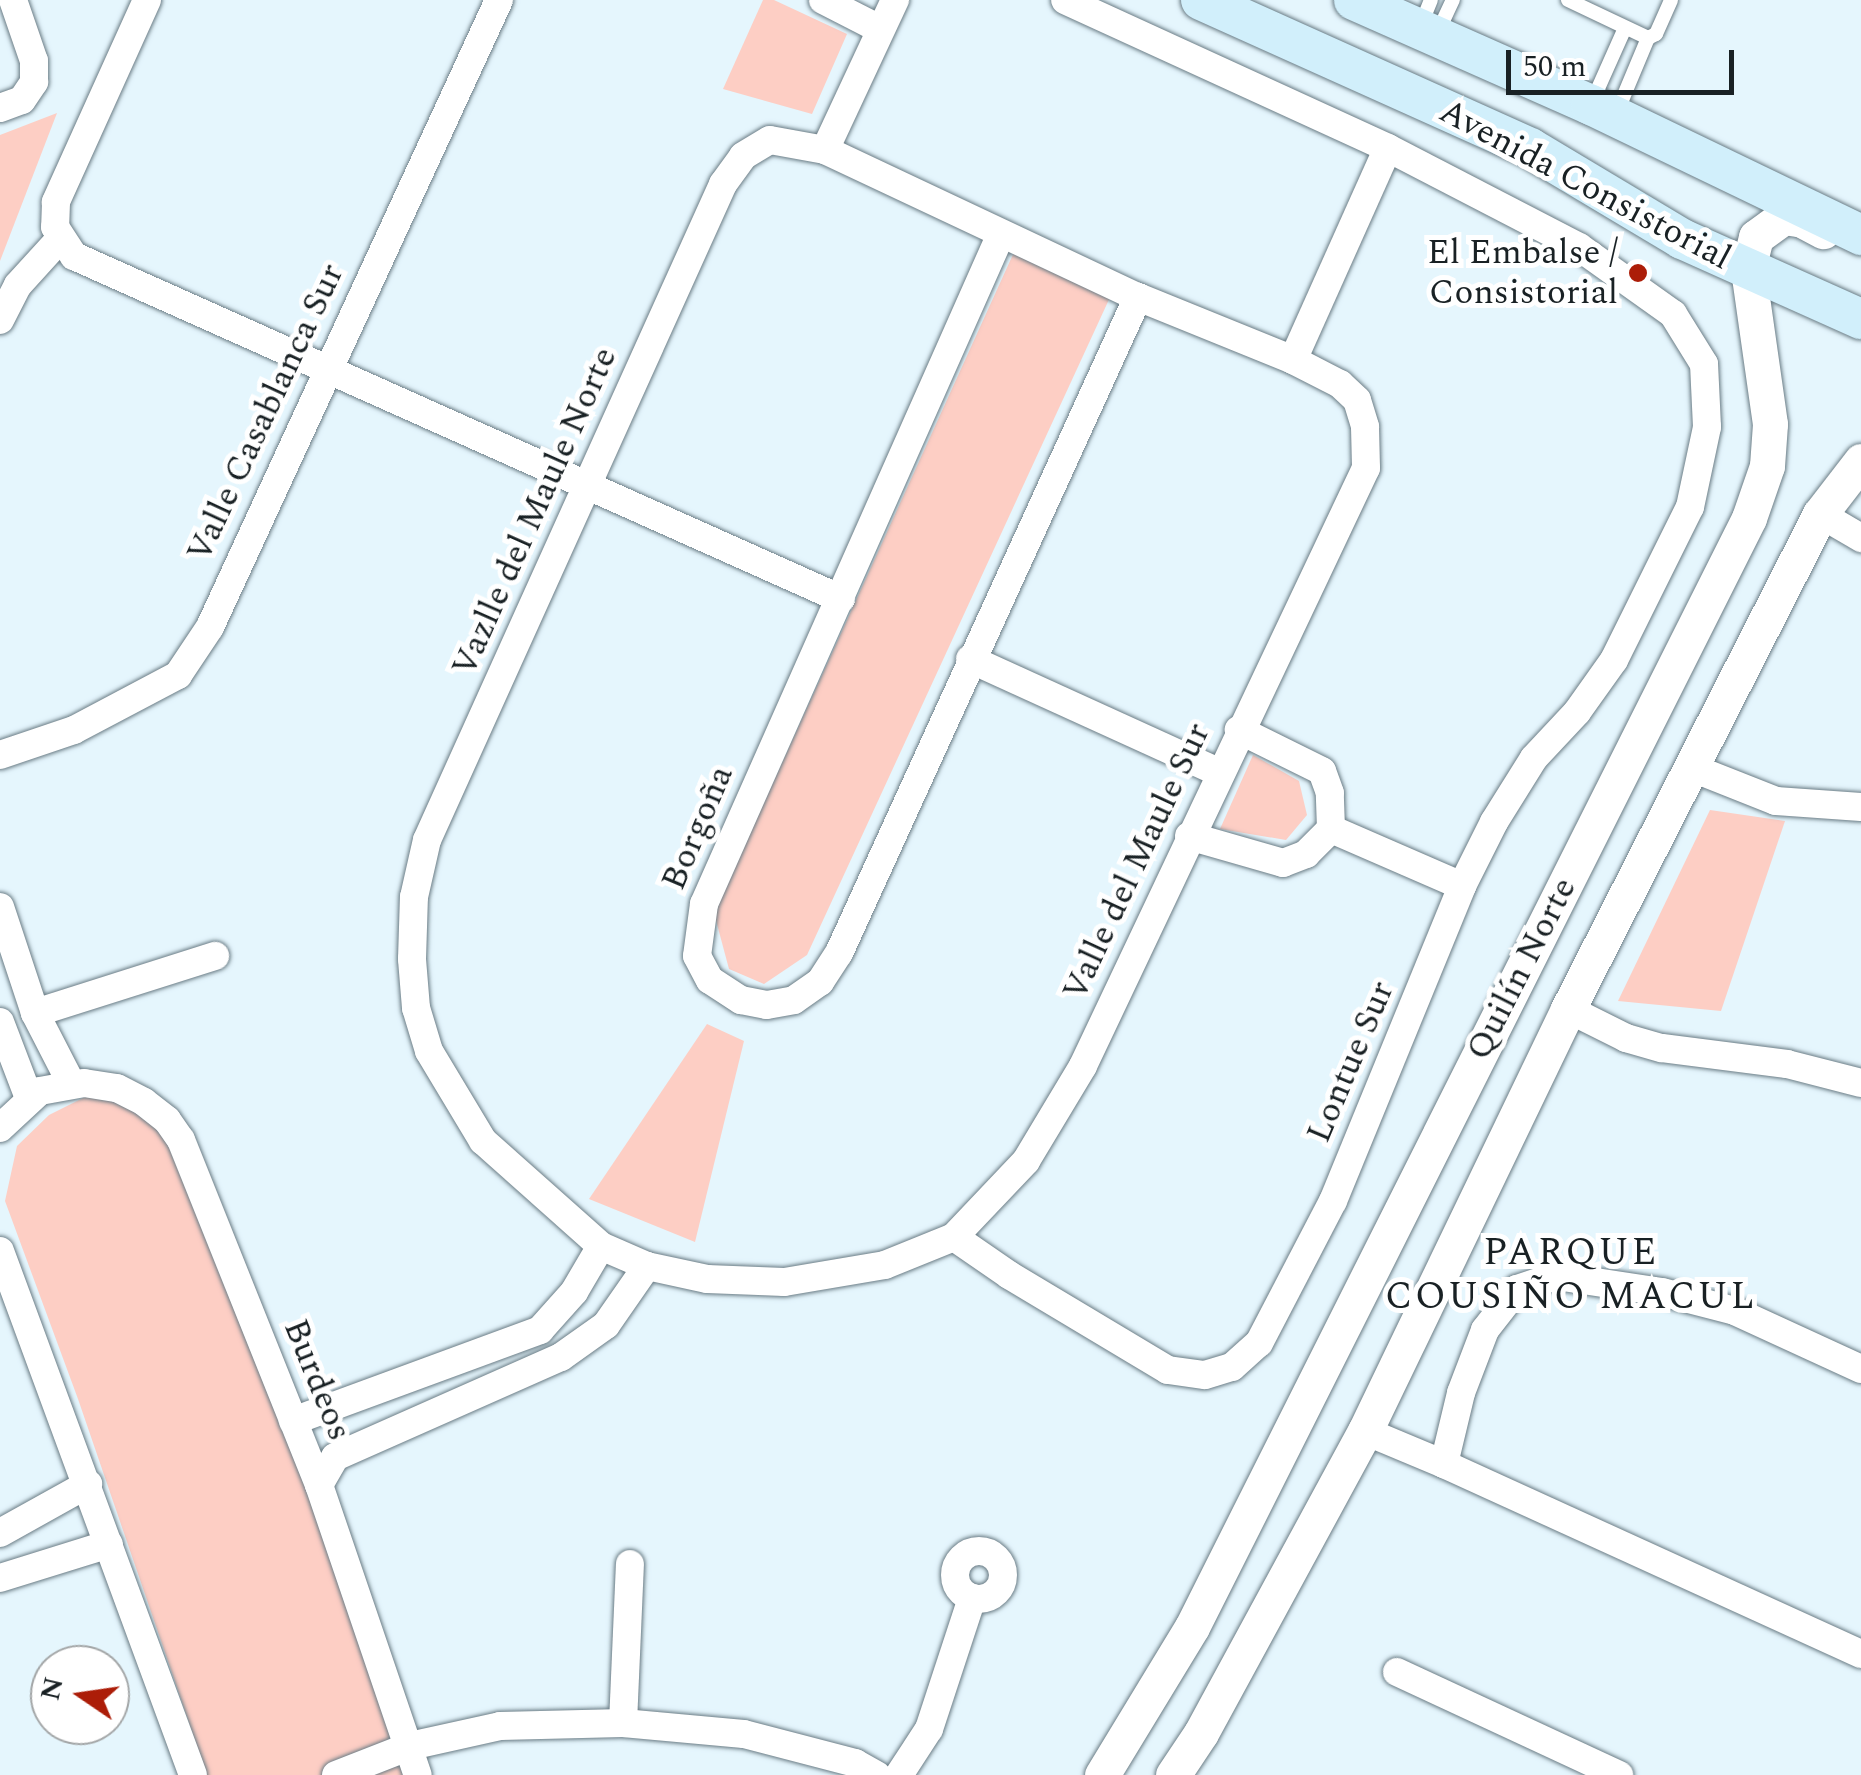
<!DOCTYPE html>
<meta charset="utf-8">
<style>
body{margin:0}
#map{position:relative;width:1861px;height:1775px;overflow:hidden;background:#e5f6fd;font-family:Spectral,serif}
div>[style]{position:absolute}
.green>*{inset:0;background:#fdcec4}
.roads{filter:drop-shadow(0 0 2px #6a7c85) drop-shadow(0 0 2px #6a7c85)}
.service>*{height:14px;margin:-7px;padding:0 7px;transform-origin:7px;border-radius:7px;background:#fff}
.minor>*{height:28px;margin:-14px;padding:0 14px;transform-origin:14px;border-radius:14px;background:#fff}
.minor>.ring{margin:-14px;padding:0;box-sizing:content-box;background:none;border:28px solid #fff;border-radius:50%}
.tertiary>*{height:35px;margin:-17.5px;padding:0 17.5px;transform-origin:17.5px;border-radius:17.5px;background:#fff}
.secondary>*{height:40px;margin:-20px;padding:0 20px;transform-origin:20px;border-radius:20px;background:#d1effb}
.dots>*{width:28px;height:28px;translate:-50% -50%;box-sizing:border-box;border:5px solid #fff;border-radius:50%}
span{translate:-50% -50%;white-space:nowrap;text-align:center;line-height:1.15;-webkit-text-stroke:10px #fff;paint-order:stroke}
.street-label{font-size:35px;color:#192124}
.poi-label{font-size:35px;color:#192124}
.right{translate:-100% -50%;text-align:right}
.neighbourhood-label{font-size:38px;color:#192124;letter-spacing:2.5px}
.north{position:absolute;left:30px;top:1645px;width:100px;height:100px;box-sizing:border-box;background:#fff;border:2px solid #a3a6a7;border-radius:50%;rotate:283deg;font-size:28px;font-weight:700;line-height:40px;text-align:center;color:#192124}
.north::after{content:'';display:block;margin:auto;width:35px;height:45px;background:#ac1d08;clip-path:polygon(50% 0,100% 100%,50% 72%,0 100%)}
.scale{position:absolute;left:1506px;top:50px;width:228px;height:45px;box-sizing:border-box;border:5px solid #192124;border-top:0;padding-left:12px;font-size:30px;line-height:35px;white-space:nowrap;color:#192124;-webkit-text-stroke:8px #fff;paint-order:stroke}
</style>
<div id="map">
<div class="green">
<i style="clip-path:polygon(763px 0,774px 0,847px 34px,812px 114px,723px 89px)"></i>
<i style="clip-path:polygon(57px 113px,0 261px,0 135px)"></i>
<i style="clip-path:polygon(1015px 250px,1112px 293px,807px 955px,764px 984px,729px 969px,714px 913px)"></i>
<i style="clip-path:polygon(1253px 755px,1299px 781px,1307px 815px,1286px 840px,1220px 829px)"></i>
<i style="clip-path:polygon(1710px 810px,1785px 821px,1721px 1011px,1618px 1001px)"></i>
<i style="clip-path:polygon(707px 1024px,744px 1041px,695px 1242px,589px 1199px)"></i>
<i style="clip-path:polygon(89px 1095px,111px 1097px,149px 1118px,174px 1146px,299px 1445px,402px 1754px,403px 1775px,207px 1775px,78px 1399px,5px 1201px,17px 1146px,49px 1115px)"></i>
</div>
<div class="roads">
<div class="service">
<i style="left:1568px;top:0;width:89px;rotate:25.4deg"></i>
<i style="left:1648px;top:38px;width:9px;rotate:-27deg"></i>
<i style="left:1656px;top:34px;width:37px;rotate:-66deg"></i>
<i style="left:1420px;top:27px;width:29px;rotate:-68deg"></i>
<i style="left:1436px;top:36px;width:40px;rotate:-65deg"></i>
<i style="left:1592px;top:102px;width:79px;rotate:-66deg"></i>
<i style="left:1617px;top:112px;width:80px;rotate:-67.3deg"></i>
</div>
<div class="minor">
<i style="left:147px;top:0;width:222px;rotate:114.3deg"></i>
<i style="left:56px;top:202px;width:25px;rotate:92deg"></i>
<i style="left:55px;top:227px;width:35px;rotate:57deg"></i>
<i style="left:74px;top:256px;width:840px;rotate:24.09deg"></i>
<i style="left:823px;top:0;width:64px;rotate:27deg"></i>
<i style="left:0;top:108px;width:23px;rotate:-20deg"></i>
<i style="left:22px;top:100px;width:22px;rotate:-56deg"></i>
<i style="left:34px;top:82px;width:21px;rotate:-90deg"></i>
<i style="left:34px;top:61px;width:65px;rotate:-109deg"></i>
<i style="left:770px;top:140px;width:56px;rotate:10.3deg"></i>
<i style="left:825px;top:150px;width:346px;rotate:25.2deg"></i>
<i style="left:1138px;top:297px;width:167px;rotate:22.1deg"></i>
<i style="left:1293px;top:360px;width:53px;rotate:27.1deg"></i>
<i style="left:1340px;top:384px;width:23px;rotate:43deg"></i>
<i style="left:1357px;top:400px;width:28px;rotate:73deg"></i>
<i style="left:1365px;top:427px;width:41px;rotate:88.6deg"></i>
<i style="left:1366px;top:468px;width:662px;rotate:115.33deg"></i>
<i style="left:1083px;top:1066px;width:111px;rotate:121deg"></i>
<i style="left:1026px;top:1161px;width:105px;rotate:133.5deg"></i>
<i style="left:954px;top:1237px;width:74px;rotate:157.9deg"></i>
<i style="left:885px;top:1265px;width:102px;rotate:170.4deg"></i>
<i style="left:784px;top:1282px;width:77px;rotate:-177.8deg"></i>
<i style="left:707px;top:1279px;width:61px;rotate:-167.8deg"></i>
<i style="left:647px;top:1266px;width:50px;rotate:-156.5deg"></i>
<i style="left:601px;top:1246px;width:158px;rotate:-138.3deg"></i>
<i style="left:483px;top:1141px;width:105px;rotate:-121deg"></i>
<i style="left:429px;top:1051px;width:45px;rotate:-106.8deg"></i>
<i style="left:416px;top:1008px;width:49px;rotate:-94.7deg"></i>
<i style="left:412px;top:959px;width:62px;rotate:-88.2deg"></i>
<i style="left:414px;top:897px;width:58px;rotate:-77.2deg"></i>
<i style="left:427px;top:840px;width:720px;rotate:-65.71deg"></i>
<i style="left:723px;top:184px;width:34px;rotate:-54deg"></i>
<i style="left:743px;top:156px;width:31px;rotate:-31deg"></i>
<i style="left:825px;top:150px;width:166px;rotate:-65deg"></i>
<i style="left:1001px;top:234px;width:733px;rotate:113.91deg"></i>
<i style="left:704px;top:904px;width:52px;rotate:97.7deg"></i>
<i style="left:697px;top:956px;width:27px;rotate:62deg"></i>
<i style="left:710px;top:980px;width:37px;rotate:33deg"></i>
<i style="left:741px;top:1000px;width:26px;rotate:11deg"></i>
<i style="left:767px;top:1005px;width:27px;rotate:-10deg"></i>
<i style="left:794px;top:1000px;width:32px;rotate:-35deg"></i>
<i style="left:820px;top:982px;width:35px;rotate:-57deg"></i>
<i style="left:839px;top:953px;width:721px;rotate:-65.5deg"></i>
<i style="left:0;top:320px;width:39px;rotate:-63deg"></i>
<i style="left:18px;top:285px;width:61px;rotate:-47.7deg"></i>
<i style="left:1293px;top:360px;width:232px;rotate:-65.9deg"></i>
<i style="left:1820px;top:514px;width:48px;rotate:30.3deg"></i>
<i style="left:970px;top:659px;width:275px;rotate:24.5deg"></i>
<i style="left:0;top:755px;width:78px;rotate:-18.7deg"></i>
<i style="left:74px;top:730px;width:118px;rotate:-27.9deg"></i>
<i style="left:178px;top:675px;width:58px;rotate:-56.3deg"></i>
<i style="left:210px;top:627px;width:690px;rotate:-65.25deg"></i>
<i style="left:1690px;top:767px;width:92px;rotate:21.6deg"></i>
<i style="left:1776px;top:801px;width:85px;rotate:4deg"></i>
<i style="left:1331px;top:829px;width:143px;rotate:23.5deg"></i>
<i style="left:1189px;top:836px;width:98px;rotate:16deg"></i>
<i style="left:1283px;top:863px;width:25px;rotate:-21deg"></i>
<i style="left:1306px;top:854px;width:35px;rotate:-45deg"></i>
<i style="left:1331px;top:829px;width:36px;rotate:-92deg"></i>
<i style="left:1330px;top:793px;width:23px;rotate:-110deg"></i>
<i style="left:1322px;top:771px;width:93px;rotate:-153.7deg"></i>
<i style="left:0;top:907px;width:112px;rotate:71.7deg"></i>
<i style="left:35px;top:1013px;width:79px;rotate:62.8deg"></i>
<i style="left:1568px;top:1009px;width:65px;rotate:26.6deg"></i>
<i style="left:1626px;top:1038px;width:37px;rotate:16deg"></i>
<i style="left:1662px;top:1048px;width:126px;rotate:7.3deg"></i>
<i style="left:1787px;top:1064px;width:76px;rotate:14.4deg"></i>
<i style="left:35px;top:1013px;width:189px;rotate:-17.6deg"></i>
<i style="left:0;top:1022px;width:81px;rotate:69.1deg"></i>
<i style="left:0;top:1128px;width:54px;rotate:-42.8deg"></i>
<i style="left:40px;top:1091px;width:45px;rotate:-10.3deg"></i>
<i style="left:84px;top:1083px;width:33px;rotate:9deg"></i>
<i style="left:117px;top:1088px;width:30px;rotate:27deg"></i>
<i style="left:144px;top:1102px;width:29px;rotate:38deg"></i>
<i style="left:167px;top:1120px;width:24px;rotate:55deg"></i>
<i style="left:181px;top:1140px;width:372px;rotate:68.2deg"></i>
<i style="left:319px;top:1485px;width:306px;rotate:71.2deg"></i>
<i style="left:954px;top:1237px;width:67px;rotate:34.6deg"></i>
<i style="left:1009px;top:1275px;width:185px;rotate:30.9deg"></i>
<i style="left:1168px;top:1370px;width:37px;rotate:8deg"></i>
<i style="left:1205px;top:1375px;width:28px;rotate:-17deg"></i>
<i style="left:1232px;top:1367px;width:36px;rotate:-42deg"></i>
<i style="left:1259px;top:1343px;width:160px;rotate:-62.5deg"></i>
<i style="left:1333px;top:1201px;width:340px;rotate:-67.7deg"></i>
<i style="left:1462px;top:886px;width:72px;rotate:-63.4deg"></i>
<i style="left:1494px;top:822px;width:75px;rotate:-58deg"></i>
<i style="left:1534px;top:758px;width:63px;rotate:-46.9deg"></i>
<i style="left:1577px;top:712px;width:64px;rotate:-54.6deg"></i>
<i style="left:1614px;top:660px;width:171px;rotate:-63.6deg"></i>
<i style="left:1690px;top:507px;width:82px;rotate:-78deg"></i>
<i style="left:1707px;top:427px;width:63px;rotate:-92.7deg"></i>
<i style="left:1704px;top:364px;width:59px;rotate:-121.8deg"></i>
<i style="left:1673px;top:314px;width:115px;rotate:-144.5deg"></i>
<i style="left:1579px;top:247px;width:215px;rotate:-152.6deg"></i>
<i style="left:1388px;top:148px;width:355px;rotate:-155.4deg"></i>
<i style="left:0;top:1251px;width:558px;rotate:69.78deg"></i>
<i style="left:1861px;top:1369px;width:139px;rotate:-155.3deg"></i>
<i style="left:1735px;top:1311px;width:75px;rotate:-165.4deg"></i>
<i style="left:1662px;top:1292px;width:107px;rotate:-171.4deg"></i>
<i style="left:1556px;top:1276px;width:41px;rotate:161.6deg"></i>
<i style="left:1517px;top:1289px;width:52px;rotate:128deg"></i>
<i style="left:1485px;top:1330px;width:67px;rotate:110.9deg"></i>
<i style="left:1461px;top:1393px;width:73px;rotate:103.5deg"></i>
<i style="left:1444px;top:1464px;width:458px;rotate:24.5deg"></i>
<i style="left:293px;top:1421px;width:263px;rotate:-20.2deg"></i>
<i style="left:540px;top:1330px;width:51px;rotate:-48.2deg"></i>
<i style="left:574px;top:1292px;width:53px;rotate:-59.6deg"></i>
<i style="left:1365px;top:1431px;width:86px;rotate:22.7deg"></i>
<i style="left:319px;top:1485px;width:32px;rotate:-60deg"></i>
<i style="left:335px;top:1457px;width:247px;rotate:-23.9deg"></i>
<i style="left:561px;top:1357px;width:55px;rotate:-35.4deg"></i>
<i style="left:606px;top:1325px;width:72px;rotate:-55.2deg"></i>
<i style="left:0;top:1533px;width:101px;rotate:-29.1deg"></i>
<i class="ring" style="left:955px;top:1551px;width:20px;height:20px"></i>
<i style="left:0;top:1578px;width:114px;rotate:-17.3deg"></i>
<i style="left:1397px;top:1672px;width:245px;rotate:24.9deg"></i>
<i style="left:623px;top:1723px;width:159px;rotate:-87.5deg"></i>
<i style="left:336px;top:1775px;width:79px;rotate:-21.4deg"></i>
<i style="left:410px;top:1746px;width:92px;rotate:-12.5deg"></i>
<i style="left:500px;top:1726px;width:123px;rotate:-1.4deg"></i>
<i style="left:623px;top:1723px;width:121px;rotate:5.2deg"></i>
<i style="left:744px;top:1734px;width:115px;rotate:14.6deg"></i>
<i style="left:855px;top:1763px;width:25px;rotate:29deg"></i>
<i style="left:899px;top:1775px;width:55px;rotate:-56.9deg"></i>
<i style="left:929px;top:1729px;width:138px;rotate:-71.8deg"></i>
</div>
<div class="tertiary">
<i style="left:1102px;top:1775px;width:173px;rotate:-58.7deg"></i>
<i style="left:1192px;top:1627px;width:1241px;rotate:-63.33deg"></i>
<i style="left:1749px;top:518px;width:55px;rotate:-70.9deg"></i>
<i style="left:1767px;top:466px;width:42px;rotate:-85.9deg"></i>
<i style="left:1770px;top:424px;width:157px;rotate:-98.1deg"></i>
<i style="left:1748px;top:269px;width:33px;rotate:-76deg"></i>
<i style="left:1756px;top:237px;width:34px;rotate:-36deg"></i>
<i style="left:1784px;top:217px;width:18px;rotate:9deg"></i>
<i style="left:1802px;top:220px;width:24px;rotate:28deg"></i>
<i style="left:1173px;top:1775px;width:50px;rotate:-56.3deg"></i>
<i style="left:1201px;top:1733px;width:344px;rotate:-61.5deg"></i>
<i style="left:1365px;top:1431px;width:468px;rotate:-64.3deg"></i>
<i style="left:1568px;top:1009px;width:555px;rotate:-63.02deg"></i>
<i style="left:1820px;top:514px;width:67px;rotate:-52.3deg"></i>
</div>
<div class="secondary">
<i style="left:1201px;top:0;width:361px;rotate:24.2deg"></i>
<i style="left:1530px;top:148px;width:177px;rotate:30.9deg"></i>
<i style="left:1682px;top:239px;width:196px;rotate:24.1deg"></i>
<i style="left:1354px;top:0;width:259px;rotate:23.9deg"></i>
<i style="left:1591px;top:105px;width:300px;rotate:25.7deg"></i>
</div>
</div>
<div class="dots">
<i style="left:1638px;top:273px;background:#ac1d08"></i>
</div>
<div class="street-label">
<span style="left:1585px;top:185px;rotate:28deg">Avenida Consistorial</span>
<span style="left:266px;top:413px;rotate:-65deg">Valle Casablanca Sur</span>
<span style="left:535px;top:512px;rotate:-66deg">Vazlle del Maule Norte</span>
<span style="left:698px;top:828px;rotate:-67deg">Borgoña</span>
<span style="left:1137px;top:862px;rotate:-65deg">Valle del Maule Sur</span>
<span style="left:1522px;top:969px;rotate:-63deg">Quilín Norte</span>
<span style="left:1351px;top:1062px;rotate:-67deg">Lontue Sur</span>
<span style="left:317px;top:1380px;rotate:68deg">Burdeos</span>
</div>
<div class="poi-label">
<span class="right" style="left:1618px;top:273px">El Embalse /<br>Consistorial</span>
</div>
<div class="neighbourhood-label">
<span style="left:1571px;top:1276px">PARQUE<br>COUSIÑO MACUL</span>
</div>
<div class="north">N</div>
<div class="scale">50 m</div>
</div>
